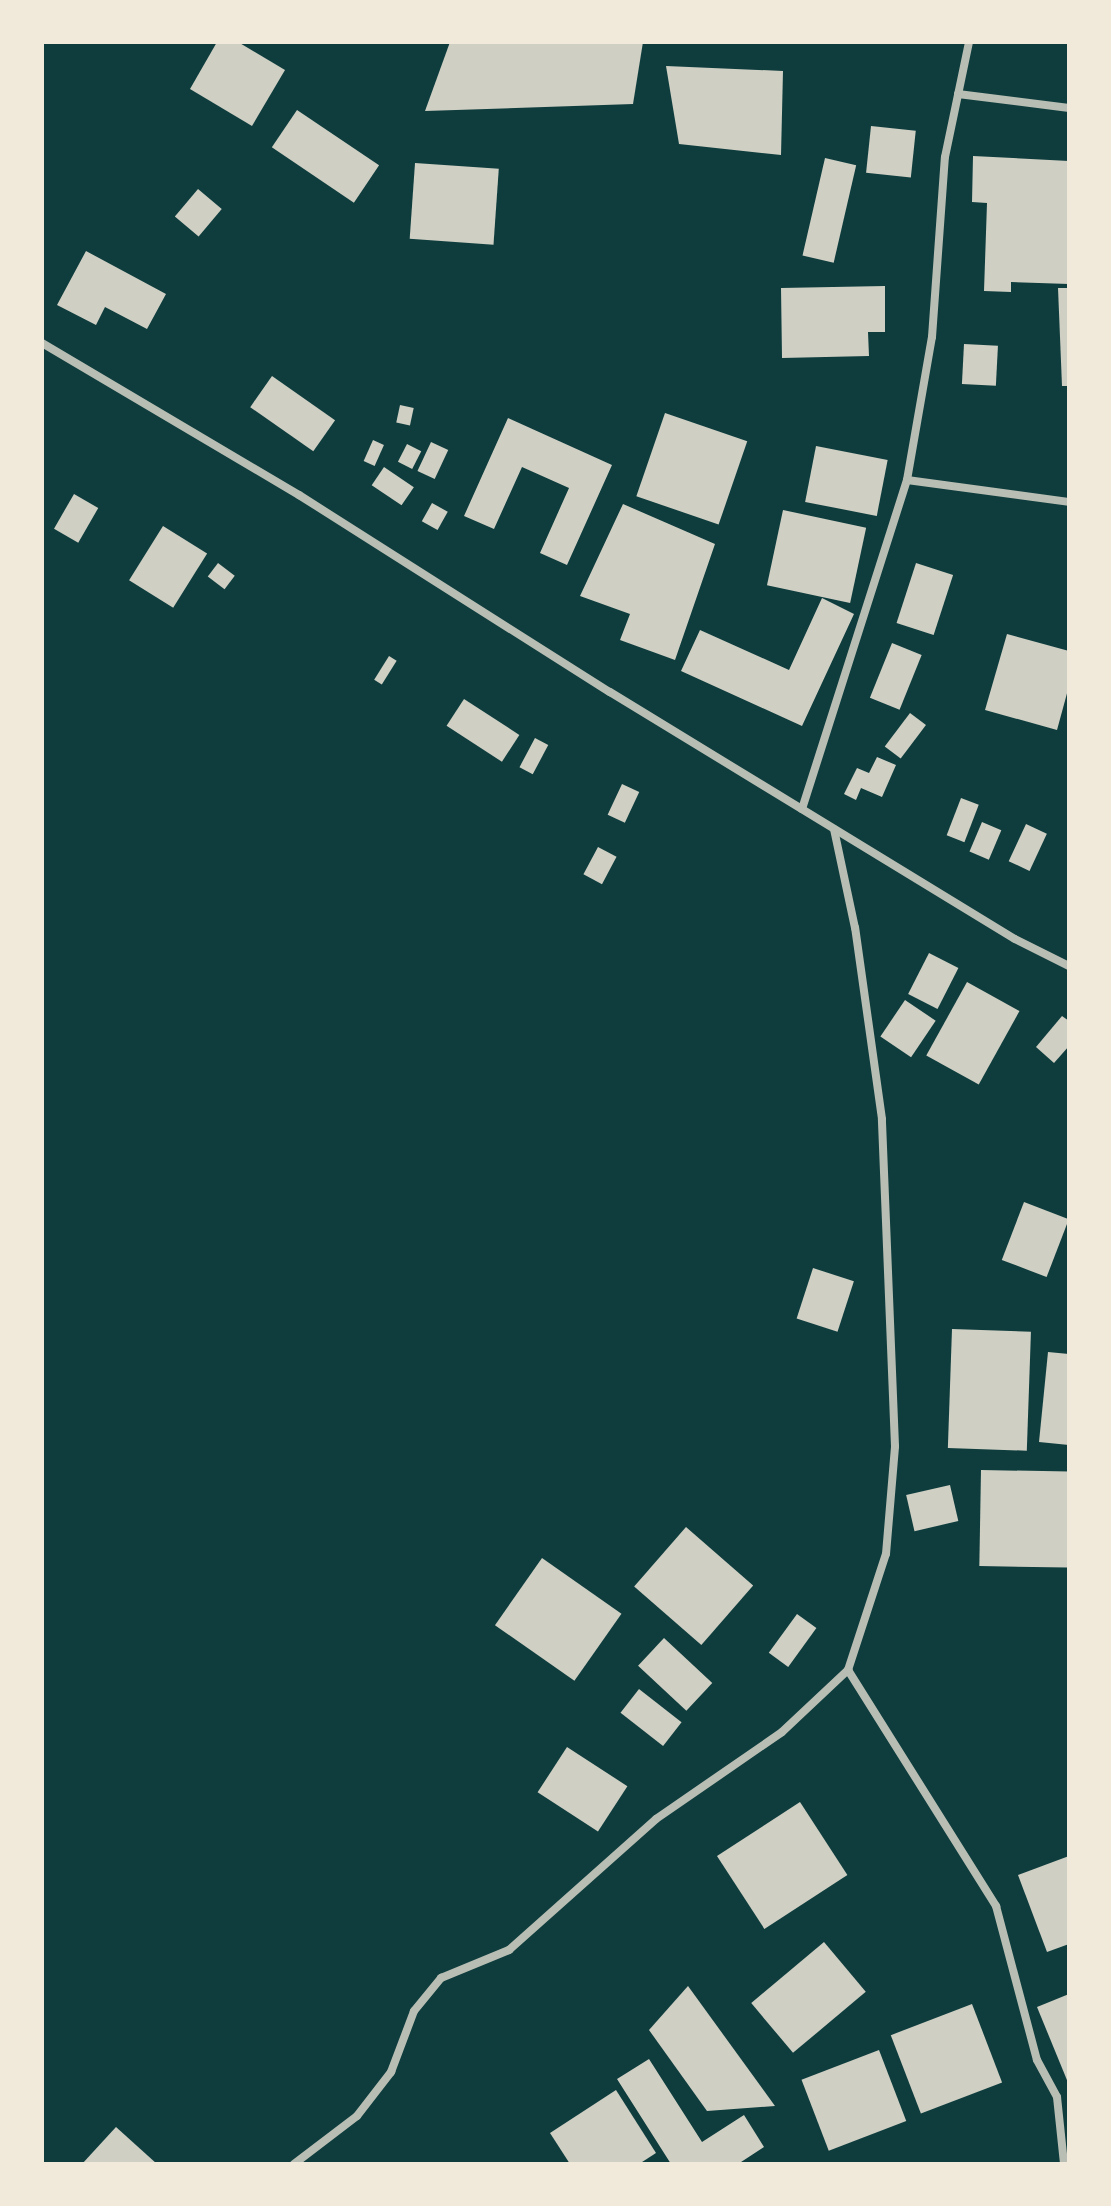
<!DOCTYPE html>
<style>
body{margin:0}
#map{position:relative;width:1111px;height:2206px;overflow:hidden;background:#0f3d3e;font-family:Poppins,sans-serif}
div>[style]{position:absolute}
.building>*{inset:0;background:#cfcfc3;transform-origin:0 0}
.minor>*{height:8px;margin:-4px;padding:0 4px;transform-origin:4px;border-radius:4px;background:#b8beb3}
span{translate:-50% -50%;white-space:nowrap;text-align:center;line-height:1.15;-webkit-text-stroke:6px #f1e9da;paint-order:stroke}
.frame{position:absolute;inset:0;border:44px solid #f1e9da;pointer-events:none}
</style>
<div id="map">
<div class="building">
<i style="clip-path:polygon(217px 42px,238px 42px,285px 70px,252px 126px,190px 89px)"></i>
<i style="clip-path:polygon(450px 42px,643px 42px,633px 104px,425px 111px)"></i>
<i style="clip-path:polygon(666px 66px,783px 71px,781px 155px,679px 144px)"></i>
<i style="left:297px;top:110px;width:99px;height:45px;rotate:34deg"></i>
<i style="left:871px;top:126px;width:45px;height:47px;rotate:6deg"></i>
<i style="clip-path:polygon(973px 156px,1069px 161px,1069px 284px,1011px 282px,1011px 292px,984px 291px,987px 203px,972px 202px)"></i>
<i style="left:825px;top:158px;width:32px;height:100px;rotate:13deg"></i>
<i style="left:415px;top:163px;width:84px;height:76px;rotate:4deg"></i>
<i style="left:198px;top:189px;width:31px;height:36px;rotate:40deg"></i>
<i style="clip-path:polygon(86px 251px,166px 294px,147px 329px,105px 307px,96px 325px,57px 305px)"></i>
<i style="clip-path:polygon(885px 286px,885px 332px,868px 332px,869px 356px,782px 358px,781px 288px)"></i>
<i style="clip-path:polygon(1058px 288px,1069px 288px,1069px 386px,1062px 386px)"></i>
<i style="left:964px;top:344px;width:34px;height:40px;rotate:3deg"></i>
<i style="left:272px;top:376px;width:77px;height:38px;rotate:35deg"></i>
<i style="left:400px;top:405px;width:14px;height:18px;rotate:12deg"></i>
<i style="left:665px;top:413px;width:87px;height:88px;rotate:19deg"></i>
<i style="clip-path:polygon(508px 418px,612px 465px,567px 565px,540px 553px,569px 488px,522px 467px,494px 529px,464px 516px)"></i>
<i style="left:373px;top:440px;width:12px;height:23px;rotate:24deg"></i>
<i style="left:431px;top:442px;width:19px;height:32px;rotate:25deg"></i>
<i style="left:407px;top:444px;width:16px;height:20px;rotate:27deg"></i>
<i style="left:816px;top:446px;width:73px;height:57px;rotate:11deg"></i>
<i style="left:384px;top:467px;width:36px;height:22px;rotate:34deg"></i>
<i style="left:74px;top:494px;width:28px;height:40px;rotate:30deg"></i>
<i style="left:432px;top:503px;width:18px;height:21px;rotate:29deg"></i>
<i style="clip-path:polygon(623px 504px,715px 544px,675px 660px,620px 640px,630px 614px,580px 596px)"></i>
<i style="left:783px;top:510px;width:85px;height:77px;rotate:12deg"></i>
<i style="left:163px;top:526px;width:52px;height:64px;rotate:32deg"></i>
<i style="left:218px;top:563px;width:21px;height:17px;rotate:37deg"></i>
<i style="left:916px;top:563px;width:39px;height:63px;rotate:18deg"></i>
<i style="clip-path:polygon(822px 598px,854px 614px,802px 726px,681px 671px,700px 630px,789px 670px)"></i>
<i style="clip-path:polygon(1007px 634px,1069px 651px,1069px 686px,1057px 730px,985px 710px)"></i>
<i style="left:892px;top:643px;width:32px;height:59px;rotate:22deg"></i>
<i style="left:389px;top:656px;width:9px;height:28px;rotate:32deg"></i>
<i style="left:464px;top:699px;width:66px;height:32px;rotate:33deg"></i>
<i style="left:910px;top:713px;width:20px;height:42px;rotate:37deg"></i>
<i style="left:535px;top:738px;width:15px;height:33px;rotate:28deg"></i>
<i style="clip-path:polygon(877px 757px,896px 765px,882px 797px,861px 788px,856px 800px,844px 794px,857px 768px,869px 773px)"></i>
<i style="left:622px;top:784px;width:19px;height:34px;rotate:25deg"></i>
<i style="left:961px;top:798px;width:19px;height:40px;rotate:21deg"></i>
<i style="left:982px;top:822px;width:21px;height:32px;rotate:23deg"></i>
<i style="left:1026px;top:824px;width:23px;height:41px;rotate:25deg"></i>
<i style="left:598px;top:847px;width:21px;height:31px;rotate:28deg"></i>
<i style="left:929px;top:953px;width:33px;height:46px;rotate:27deg"></i>
<i style="left:967px;top:982px;width:60px;height:84px;rotate:29deg"></i>
<i style="left:905px;top:1000px;width:37px;height:44px;rotate:34deg"></i>
<i style="clip-path:polygon(1062px 1016px,1069px 1021px,1069px 1046px,1054px 1063px,1036px 1047px)"></i>
<i style="left:1024px;top:1202px;width:48px;height:62px;rotate:21deg"></i>
<i style="left:813px;top:1268px;width:43px;height:53px;rotate:18deg"></i>
<i style="left:952px;top:1329px;width:79px;height:119px;rotate:2deg"></i>
<i style="clip-path:polygon(1048px 1352px,1069px 1354px,1069px 1445px,1039px 1442px)"></i>
<i style="left:981px;top:1470px;width:88px;height:96px;rotate:1deg"></i>
<i style="left:950px;top:1485px;width:37px;height:45px;rotate:77deg"></i>
<i style="left:686px;top:1527px;width:89px;height:79px;rotate:41deg"></i>
<i style="left:542px;top:1558px;width:97px;height:82px;rotate:35deg"></i>
<i style="left:797px;top:1614px;width:24px;height:48px;rotate:36deg"></i>
<i style="left:664px;top:1638px;width:66px;height:38px;rotate:43deg"></i>
<i style="left:639px;top:1689px;width:54px;height:30px;rotate:38deg"></i>
<i style="left:567px;top:1747px;width:72px;height:54px;rotate:33deg"></i>
<i style="left:800px;top:1802px;width:87px;height:99px;rotate:57deg"></i>
<i style="clip-path:polygon(1069px 1856px,1069px 1944px,1047px 1952px,1018px 1875px)"></i>
<i style="left:824px;top:1942px;width:65px;height:95px;rotate:50deg"></i>
<i style="clip-path:polygon(688px 1986px,775px 2106px,707px 2111px,649px 2030px)"></i>
<i style="clip-path:polygon(1069px 1994px,1069px 2085px,1037px 2007px)"></i>
<i style="left:972px;top:2004px;width:84px;height:87px;rotate:69deg"></i>
<i style="left:879px;top:2050px;width:76px;height:83px;rotate:69deg"></i>
<i style="clip-path:polygon(649px 2059px,702px 2142px,744px 2115px,764px 2147px,738px 2164px,671px 2164px,617px 2079px)"></i>
<i style="clip-path:polygon(616px 2090px,656px 2153px,639px 2164px,570px 2164px,550px 2133px)"></i>
<i style="clip-path:polygon(116px 2127px,157px 2164px,82px 2164px)"></i>
</div>
<div class="minor">
<i style="left:958px;top:94px;width:112px;rotate:7.2deg"></i>
<i style="left:42px;top:343px;width:299px;rotate:30.6deg"></i>
<i style="left:299px;top:495px;width:368px;rotate:32.4deg"></i>
<i style="left:610px;top:692px;width:474px;rotate:31.4deg"></i>
<i style="left:1015px;top:939px;width:60px;rotate:26.6deg"></i>
<i style="left:907px;top:480px;width:163px;rotate:7.7deg"></i>
<i style="left:802px;top:809px;width:345px;rotate:-72.3deg"></i>
<i style="left:907px;top:480px;width:145px;rotate:-80.1deg"></i>
<i style="left:932px;top:337px;width:180px;rotate:-85.9deg"></i>
<i style="left:945px;top:157px;width:117px;rotate:-78.2deg"></i>
<i style="left:848px;top:1670px;width:279px;rotate:57.9deg"></i>
<i style="left:996px;top:1906px;width:159px;rotate:75.1deg"></i>
<i style="left:1037px;top:2060px;width:42px;rotate:61.6deg"></i>
<i style="left:1057px;top:2097px;width:67px;rotate:84deg"></i>
<i style="left:294px;top:2164px;width:79px;rotate:-37.3deg"></i>
<i style="left:357px;top:2116px;width:56px;rotate:-52.3deg"></i>
<i style="left:391px;top:2072px;width:65px;rotate:-69.3deg"></i>
<i style="left:414px;top:2011px;width:43px;rotate:-50.7deg"></i>
<i style="left:441px;top:1978px;width:74px;rotate:-22.4deg"></i>
<i style="left:509px;top:1950px;width:197px;rotate:-41.7deg"></i>
<i style="left:656px;top:1819px;width:153px;rotate:-34.6deg"></i>
<i style="left:782px;top:1732px;width:91px;rotate:-43.2deg"></i>
<i style="left:848px;top:1670px;width:122px;rotate:-71.9deg"></i>
<i style="left:886px;top:1554px;width:108px;rotate:-85.2deg"></i>
<i style="left:895px;top:1446px;width:327px;rotate:-92.3deg"></i>
<i style="left:882px;top:1119px;width:193px;rotate:-98deg"></i>
<i style="left:855px;top:928px;width:101px;rotate:-102deg"></i>
</div>
<div class="frame"></div>
</div>
